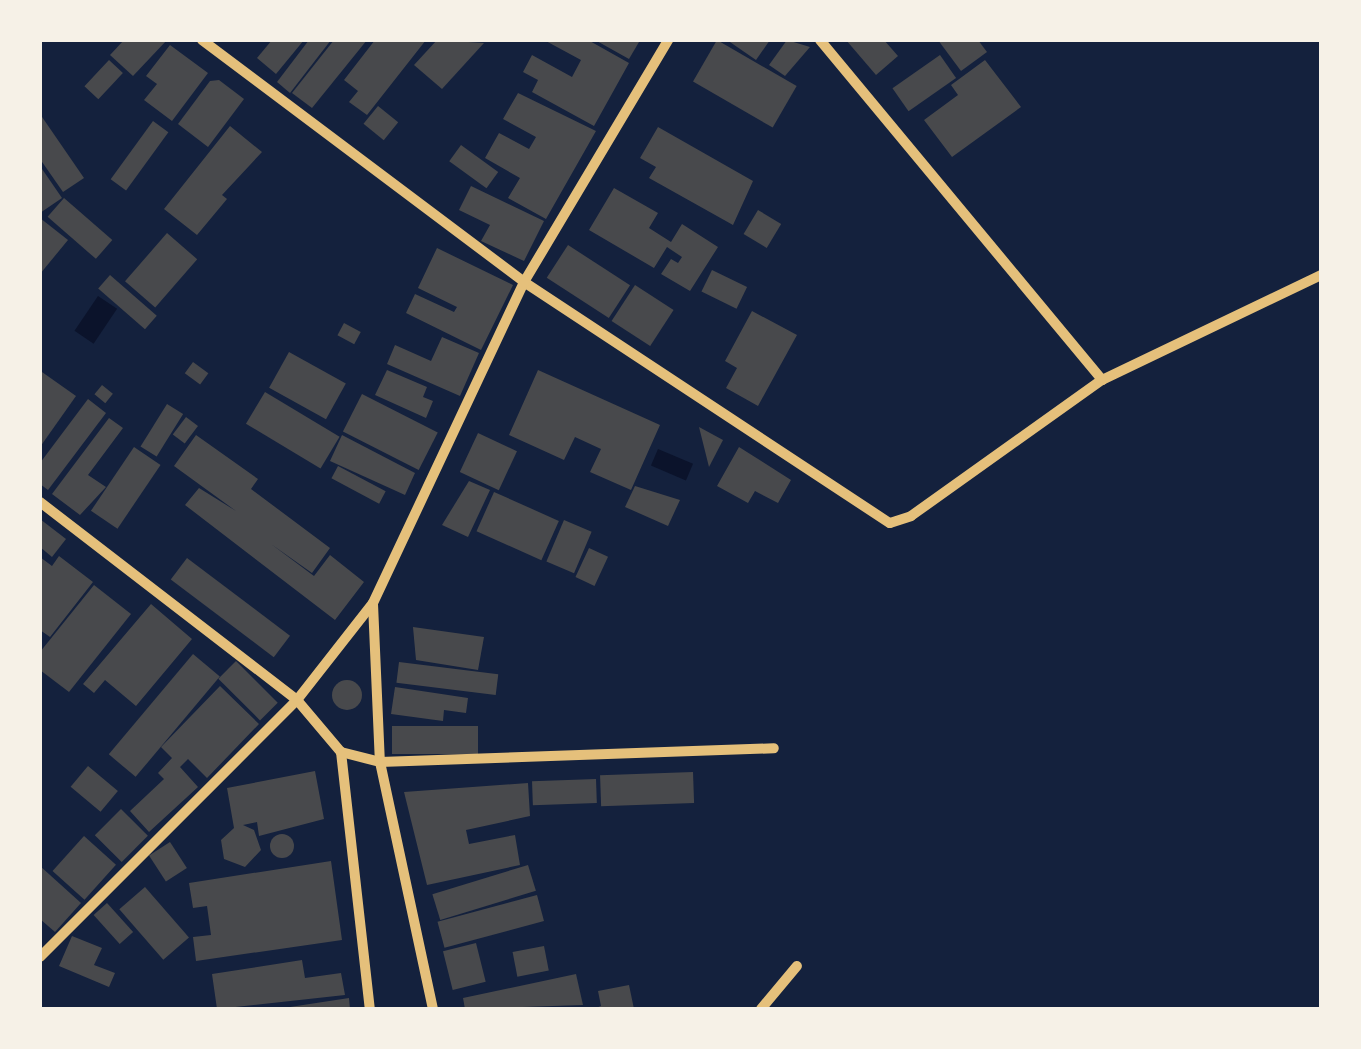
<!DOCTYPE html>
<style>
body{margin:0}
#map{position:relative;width:1361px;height:1049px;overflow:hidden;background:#14213d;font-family:"Nunito Sans",sans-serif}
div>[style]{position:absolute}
.water>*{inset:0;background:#0b132b;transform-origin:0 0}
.building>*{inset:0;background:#48494c;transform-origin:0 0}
.round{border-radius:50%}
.minor>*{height:10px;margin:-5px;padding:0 5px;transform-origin:5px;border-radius:5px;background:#e5c07b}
span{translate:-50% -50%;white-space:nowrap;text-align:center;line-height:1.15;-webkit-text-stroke:8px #f6f1e7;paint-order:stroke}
.frame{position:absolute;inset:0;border:42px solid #f6f1e7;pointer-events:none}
</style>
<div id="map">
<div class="water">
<i style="left:98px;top:296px;width:23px;height:42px;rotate:34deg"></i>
<i style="left:658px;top:449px;width:38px;height:18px;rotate:23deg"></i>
</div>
<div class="building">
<i style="clip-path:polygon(124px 40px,167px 40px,133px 76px,110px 55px)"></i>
<i style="clip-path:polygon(272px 40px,304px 40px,276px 74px,257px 58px)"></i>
<i style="clip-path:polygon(309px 40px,331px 40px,290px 93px,277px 82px)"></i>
<i style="clip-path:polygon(334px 40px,367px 40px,312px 108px,292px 93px)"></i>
<i style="clip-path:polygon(375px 40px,426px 40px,367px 115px,349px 102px,358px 91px,344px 80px)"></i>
<i style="clip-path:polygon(437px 40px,484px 43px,442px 89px,414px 65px)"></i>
<i style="clip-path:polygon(544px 40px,588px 40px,629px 63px,594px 126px,532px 92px,538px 80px,523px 72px,532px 55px,572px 77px,581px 60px)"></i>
<i style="clip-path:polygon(595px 40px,636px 40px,639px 42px,629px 59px)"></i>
<i style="left:717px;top:40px;width:92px;height:48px;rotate:30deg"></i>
<i style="clip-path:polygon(727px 40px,770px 40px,756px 60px)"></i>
<i style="clip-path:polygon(787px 40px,810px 47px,785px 76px,769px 65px)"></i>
<i style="clip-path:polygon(846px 40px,884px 40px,898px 56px,876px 75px)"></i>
<i style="clip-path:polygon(938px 40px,978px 40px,987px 52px,961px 71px)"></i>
<i style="clip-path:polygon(170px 45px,208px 73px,172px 121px,144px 100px,157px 84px,146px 76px)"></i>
<i style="left:940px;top:55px;width:28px;height:58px;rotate:55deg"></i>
<i style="left:109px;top:60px;width:19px;height:36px;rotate:43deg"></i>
<i style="clip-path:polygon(985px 60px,1021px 107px,952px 157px,924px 120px,958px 95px,951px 85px)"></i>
<i style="clip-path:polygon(219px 80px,244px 99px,208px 147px,178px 124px,210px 81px)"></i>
<i style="clip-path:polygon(518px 93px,596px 131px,546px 219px,508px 198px,520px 178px,485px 158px,499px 133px,529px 149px,536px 137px,503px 119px)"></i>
<i style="left:378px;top:106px;width:26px;height:23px;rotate:39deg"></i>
<i style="clip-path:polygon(40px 114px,84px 178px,63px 192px,40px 159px)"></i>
<i style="left:153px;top:121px;width:19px;height:72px;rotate:36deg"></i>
<i style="clip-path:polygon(230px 126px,262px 152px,222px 195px,227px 199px,197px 235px,164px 209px)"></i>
<i style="clip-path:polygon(658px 127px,753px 181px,733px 225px,649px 178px,656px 167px,640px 158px)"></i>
<i style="left:461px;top:145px;width:46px;height:20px;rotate:36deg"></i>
<i style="clip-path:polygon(40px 166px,62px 198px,40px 213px)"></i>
<i style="clip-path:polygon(471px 186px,544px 221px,524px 261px,481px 241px,490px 225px,459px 210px)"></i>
<i style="clip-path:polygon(614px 188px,658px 213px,649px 228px,671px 242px,682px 224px,718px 247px,690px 291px,661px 274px,671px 259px,678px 263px,682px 257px,667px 247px,654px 268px,589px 230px)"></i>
<i style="left:64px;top:198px;width:64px;height:25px;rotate:41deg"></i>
<i style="left:758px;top:210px;width:27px;height:28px;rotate:31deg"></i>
<i style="clip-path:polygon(40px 218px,68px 240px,40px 274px)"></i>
<i style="left:167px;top:233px;width:40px;height:64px;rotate:41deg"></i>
<i style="left:568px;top:245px;width:74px;height:39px;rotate:33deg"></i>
<i style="clip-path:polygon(437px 248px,513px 285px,481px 350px,406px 313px,415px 294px,454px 312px,457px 307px,418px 288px)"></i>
<i style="left:712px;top:270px;width:39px;height:24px;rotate:26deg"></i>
<i style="left:110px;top:275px;width:62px;height:18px;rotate:41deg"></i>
<i style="left:635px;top:285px;width:46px;height:43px;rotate:33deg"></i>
<i style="clip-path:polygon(752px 311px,797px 335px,758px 406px,726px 388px,737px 368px,725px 361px)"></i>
<i style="left:344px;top:323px;width:19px;height:14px;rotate:28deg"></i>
<i style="clip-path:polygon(442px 337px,479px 353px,460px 396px,387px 364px,395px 345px,431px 361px)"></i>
<i style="left:289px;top:352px;width:65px;height:41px;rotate:29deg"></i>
<i style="left:193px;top:362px;width:19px;height:14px;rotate:36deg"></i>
<i style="clip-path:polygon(387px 370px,427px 387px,423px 397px,433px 401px,426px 418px,375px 395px)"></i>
<i style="clip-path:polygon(538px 370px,660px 425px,631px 490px,590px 472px,601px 449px,575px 437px,564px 460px,509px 435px)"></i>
<i style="clip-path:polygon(42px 372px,76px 396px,40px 447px,40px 375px)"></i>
<i style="left:102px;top:385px;width:14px;height:12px;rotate:39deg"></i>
<i style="left:265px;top:392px;width:87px;height:37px;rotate:31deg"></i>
<i style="left:362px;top:394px;width:85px;height:42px;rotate:27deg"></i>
<i style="clip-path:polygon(88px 399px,106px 413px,48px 490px,40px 484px,40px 463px)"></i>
<i style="left:167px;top:404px;width:19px;height:50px;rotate:32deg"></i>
<i style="left:186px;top:417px;width:15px;height:22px;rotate:37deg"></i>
<i style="clip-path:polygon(109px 418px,123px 428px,88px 475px,106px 487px,80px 515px,52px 494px)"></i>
<i style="clip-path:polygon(699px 427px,723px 440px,709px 467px)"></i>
<i style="left:478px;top:433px;width:43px;height:43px;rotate:25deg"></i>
<i style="clip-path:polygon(196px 435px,258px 479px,251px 489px,330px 548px,312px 573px,271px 544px,314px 576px,330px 555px,364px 582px,335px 620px,185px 505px,199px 488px,236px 511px,174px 466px)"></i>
<i style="clip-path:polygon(342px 435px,415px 473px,405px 495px,330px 461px)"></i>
<i style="left:134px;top:447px;width:32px;height:77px;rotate:34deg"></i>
<i style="clip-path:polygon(739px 447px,791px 480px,778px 503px,755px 491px,748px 503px,717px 486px)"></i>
<i style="left:338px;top:466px;width:54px;height:14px;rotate:28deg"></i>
<i style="clip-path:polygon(469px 481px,490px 490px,468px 537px,442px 525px)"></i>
<i style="clip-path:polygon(635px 486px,680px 500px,668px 526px,625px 507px)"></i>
<i style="left:494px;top:492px;width:71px;height:43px;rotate:24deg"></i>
<i style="clip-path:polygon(40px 519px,66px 539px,52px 557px,40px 547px)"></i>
<i style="left:564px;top:520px;width:30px;height:45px;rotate:23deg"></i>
<i style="left:589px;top:548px;width:21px;height:32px;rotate:25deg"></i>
<i style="clip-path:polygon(59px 556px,93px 582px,50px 637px,40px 630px,40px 557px,52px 566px)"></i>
<i style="left:187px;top:558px;width:129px;height:27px;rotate:37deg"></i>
<i style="clip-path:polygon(94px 585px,131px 614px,69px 692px,40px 670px,40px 652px)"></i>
<i style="clip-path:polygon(151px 604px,192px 639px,136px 706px,105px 680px,94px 693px,83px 684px)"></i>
<i style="clip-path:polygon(413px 627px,484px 637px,478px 670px,416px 660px)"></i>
<i style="left:193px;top:654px;width:35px;height:131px;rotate:40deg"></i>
<i style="left:236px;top:661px;width:59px;height:25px;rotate:45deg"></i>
<i style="left:399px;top:662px;width:100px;height:21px;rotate:7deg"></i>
<i class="round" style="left:332px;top:680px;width:30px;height:30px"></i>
<i style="clip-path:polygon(220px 686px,259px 724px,207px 778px,188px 759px,180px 767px,198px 787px,149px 832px,130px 811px,164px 779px,158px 773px,172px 758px,161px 747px)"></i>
<i style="clip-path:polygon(395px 687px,468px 698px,466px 713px,444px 710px,443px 721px,391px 714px)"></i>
<i style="left:478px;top:726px;width:28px;height:86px;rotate:90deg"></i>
<i style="left:88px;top:766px;width:39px;height:27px;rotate:40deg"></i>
<i style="clip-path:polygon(315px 771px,324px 819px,259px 836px,257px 822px,243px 825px,254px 830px,261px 850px,245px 867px,224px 859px,221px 840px,234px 828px,227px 788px)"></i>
<i style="left:693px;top:772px;width:31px;height:93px;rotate:88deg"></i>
<i style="left:596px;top:779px;width:24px;height:64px;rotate:88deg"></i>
<i style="clip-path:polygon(528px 783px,530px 816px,466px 830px,469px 844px,515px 835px,520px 865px,427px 885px,404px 792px)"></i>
<i style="left:121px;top:809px;width:38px;height:37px;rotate:45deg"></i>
<i class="round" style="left:270px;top:834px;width:24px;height:24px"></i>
<i style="left:84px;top:836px;width:43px;height:47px;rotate:42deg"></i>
<i style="left:170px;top:842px;width:31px;height:25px;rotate:57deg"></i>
<i style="clip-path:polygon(331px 861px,342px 940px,196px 961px,193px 937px,211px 935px,207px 906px,193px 908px,189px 883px)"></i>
<i style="left:528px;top:865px;width:27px;height:100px;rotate:73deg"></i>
<i style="clip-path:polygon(40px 866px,81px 903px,55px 932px,40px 919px)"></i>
<i style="left:145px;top:887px;width:67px;height:34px;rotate:49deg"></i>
<i style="left:537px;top:895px;width:27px;height:103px;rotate:75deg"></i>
<i style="left:107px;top:903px;width:39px;height:18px;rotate:48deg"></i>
<i style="clip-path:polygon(72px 936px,102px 948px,94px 965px,115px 973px,109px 987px,59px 966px)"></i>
<i style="left:476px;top:943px;width:40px;height:34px;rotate:76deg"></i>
<i style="left:544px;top:946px;width:25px;height:32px;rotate:79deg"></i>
<i style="clip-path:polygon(302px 960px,305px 978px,341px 973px,345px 995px,217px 1009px,212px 974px)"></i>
<i style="clip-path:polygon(576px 974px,583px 1005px,465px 1009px,463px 998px)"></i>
<i style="clip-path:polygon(629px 985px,634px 1009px,593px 1009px,601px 1006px,598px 991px)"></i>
<i style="clip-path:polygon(349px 998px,350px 1009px,290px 1009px,290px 1007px)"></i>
</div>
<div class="minor">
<i style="left:202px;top:40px;width:403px;rotate:36.9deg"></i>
<i style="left:524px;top:282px;width:438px;rotate:33.4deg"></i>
<i style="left:890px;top:523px;width:22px;rotate:-18deg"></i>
<i style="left:911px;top:516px;width:234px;rotate:-35.5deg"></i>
<i style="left:1102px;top:380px;width:243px;rotate:-25.6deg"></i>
<i style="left:820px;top:40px;width:442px;rotate:50.3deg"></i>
<i style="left:40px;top:502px;width:324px;rotate:37.6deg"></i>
<i style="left:297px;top:700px;width:68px;rotate:49.8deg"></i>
<i style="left:373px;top:604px;width:158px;rotate:87.5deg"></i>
<i style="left:380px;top:762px;width:253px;rotate:77.9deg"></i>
<i style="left:341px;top:752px;width:40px;rotate:14.4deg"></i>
<i style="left:380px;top:762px;width:394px;rotate:-2deg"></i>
<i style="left:341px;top:752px;width:259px;rotate:83.6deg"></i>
<i style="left:40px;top:957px;width:363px;rotate:-45deg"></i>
<i style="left:297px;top:700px;width:123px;rotate:-51.9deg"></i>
<i style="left:373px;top:603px;width:355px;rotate:-64.8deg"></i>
<i style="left:524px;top:282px;width:282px;rotate:-59.2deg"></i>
<i style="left:761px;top:1009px;width:56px;rotate:-50.1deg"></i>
</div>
<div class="frame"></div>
</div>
